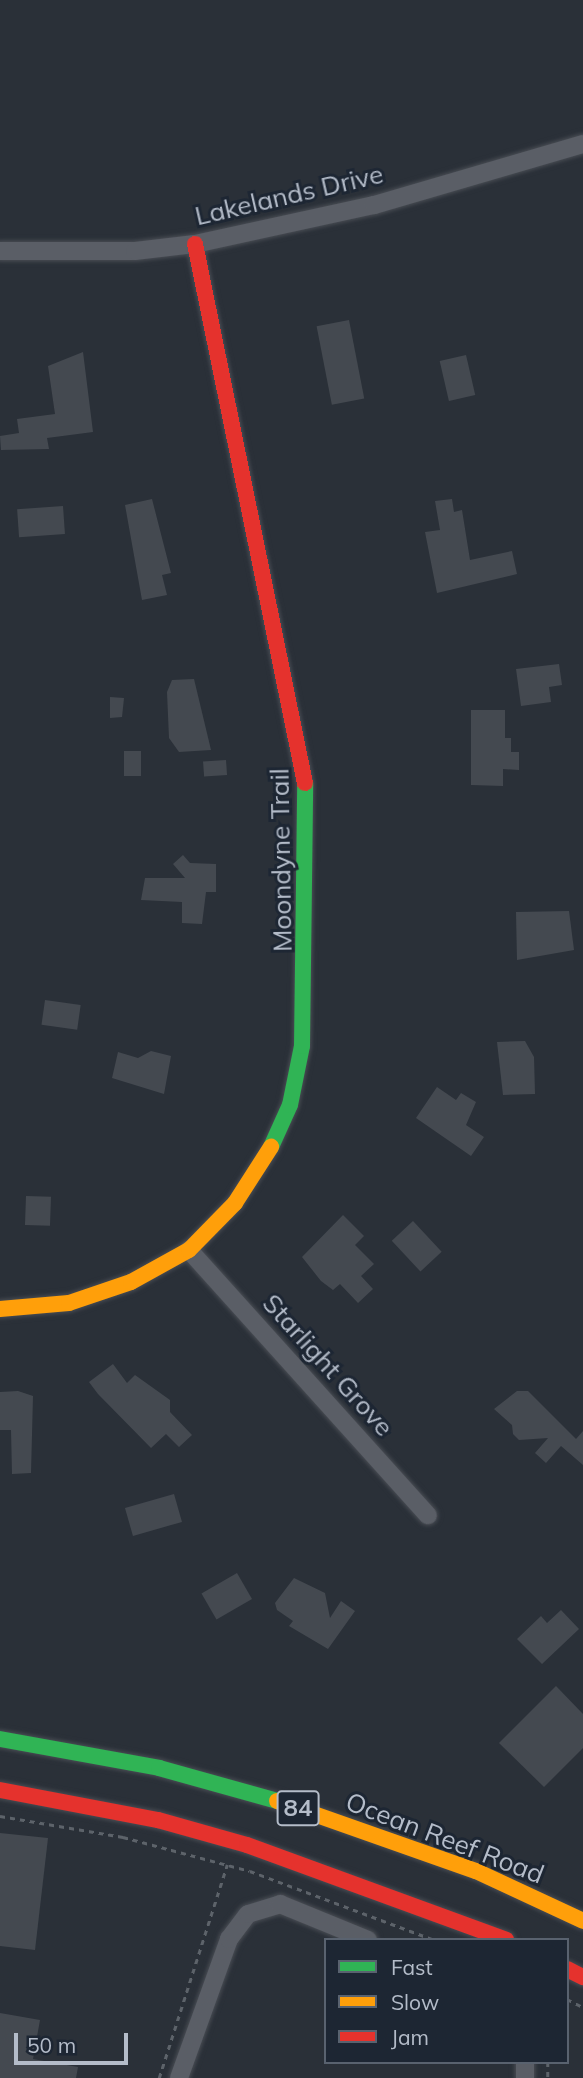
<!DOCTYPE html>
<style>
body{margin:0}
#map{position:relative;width:583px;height:2078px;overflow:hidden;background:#2a3038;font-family:Mulish,sans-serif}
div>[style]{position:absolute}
.building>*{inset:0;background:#444950;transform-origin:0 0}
.path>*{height:2.5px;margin-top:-1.25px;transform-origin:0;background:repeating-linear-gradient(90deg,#5d636a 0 5px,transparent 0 10px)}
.roads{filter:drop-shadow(0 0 2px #484c53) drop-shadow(0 0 2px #484c53)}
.street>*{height:18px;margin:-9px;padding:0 9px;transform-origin:9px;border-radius:9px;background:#5a5e66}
.fast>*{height:16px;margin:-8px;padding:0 8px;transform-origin:8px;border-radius:8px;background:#30b455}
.slow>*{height:16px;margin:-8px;padding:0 8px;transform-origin:8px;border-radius:8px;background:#ff9f0a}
.jam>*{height:16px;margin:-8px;padding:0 8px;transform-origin:8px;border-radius:8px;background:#e5322d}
span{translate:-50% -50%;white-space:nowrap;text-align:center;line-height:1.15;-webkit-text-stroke:6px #1d2633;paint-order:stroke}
.shield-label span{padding:2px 5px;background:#1d2633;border:2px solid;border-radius:5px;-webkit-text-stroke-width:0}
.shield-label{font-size:24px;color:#b4bcc9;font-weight:700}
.street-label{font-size:26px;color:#b4bcc9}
.legend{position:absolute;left:324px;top:1938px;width:245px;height:126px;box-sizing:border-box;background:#1d2633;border:2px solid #59626f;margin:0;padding:9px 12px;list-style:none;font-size:21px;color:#b4bcc9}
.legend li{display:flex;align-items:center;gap:14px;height:35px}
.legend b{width:35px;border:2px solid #59626f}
.scale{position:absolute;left:14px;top:2033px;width:114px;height:32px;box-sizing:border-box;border:4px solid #b4bcc9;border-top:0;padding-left:9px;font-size:21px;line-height:24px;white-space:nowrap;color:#b4bcc9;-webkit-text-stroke:5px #1d2633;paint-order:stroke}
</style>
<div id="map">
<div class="building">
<i style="left:349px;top:320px;width:80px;height:33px;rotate:79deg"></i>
<i style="clip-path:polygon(83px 352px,93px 432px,47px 438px,49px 449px,1px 450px,0 436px,19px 433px,17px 419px,55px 414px,48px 366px)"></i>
<i style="left:466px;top:355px;width:41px;height:27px;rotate:77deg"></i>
<i style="clip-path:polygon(152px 499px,171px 573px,162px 575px,167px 595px,142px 600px,125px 505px)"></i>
<i style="clip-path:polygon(452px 499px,454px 512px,462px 510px,470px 560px,512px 551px,517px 574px,437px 593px,425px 532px,440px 530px,435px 501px)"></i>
<i style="left:63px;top:506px;width:28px;height:46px;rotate:86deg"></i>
<i style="clip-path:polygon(559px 664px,562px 685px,549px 687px,551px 702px,521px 706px,516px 669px)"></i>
<i style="clip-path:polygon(194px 679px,211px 750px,179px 752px,169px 738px,167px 692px,172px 680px)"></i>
<i style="clip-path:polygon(110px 697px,124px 698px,122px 717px,110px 718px)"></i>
<i style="clip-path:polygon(471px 710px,505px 710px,505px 738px,511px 738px,511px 752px,519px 752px,519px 770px,503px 769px,503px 786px,471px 785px)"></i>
<i style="left:124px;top:751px;width:17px;height:25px"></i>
<i style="left:226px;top:760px;width:15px;height:23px;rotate:86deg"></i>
<i style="clip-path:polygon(183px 855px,190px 863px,216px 864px,216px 892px,206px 892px,202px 924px,182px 923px,182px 902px,141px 900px,145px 878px,185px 878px,173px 864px)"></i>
<i style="clip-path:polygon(569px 911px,574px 950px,517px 960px,516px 912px)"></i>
<i style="left:45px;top:1000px;width:36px;height:25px;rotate:8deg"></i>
<i style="clip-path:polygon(525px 1041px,534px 1057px,535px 1094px,503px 1095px,497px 1042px)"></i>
<i style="clip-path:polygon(151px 1051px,171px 1056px,164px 1094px,112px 1078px,118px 1052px,138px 1058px)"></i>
<i style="clip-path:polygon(437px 1087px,456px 1100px,461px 1093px,476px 1102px,466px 1125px,484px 1137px,471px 1156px,416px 1118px)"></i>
<i style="left:26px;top:1196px;width:25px;height:29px;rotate:2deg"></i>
<i style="clip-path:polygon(343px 1215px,364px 1236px,355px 1245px,374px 1264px,361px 1276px,373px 1289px,358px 1303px,340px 1284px,333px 1290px,321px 1281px,302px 1257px)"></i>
<i style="left:413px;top:1221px;width:42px;height:29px;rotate:47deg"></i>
<i style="clip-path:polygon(113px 1364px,127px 1383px,135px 1375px,170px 1400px,170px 1412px,192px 1435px,179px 1447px,166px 1434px,151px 1448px,98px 1394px,89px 1382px)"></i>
<i style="clip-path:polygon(18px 1391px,33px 1396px,31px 1473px,12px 1474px,11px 1430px,0 1430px,0 1392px)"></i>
<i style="clip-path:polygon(517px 1391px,528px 1391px,576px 1439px,583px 1431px,583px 1465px,561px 1446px,546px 1463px,535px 1453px,548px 1438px,519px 1440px,513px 1434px,512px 1425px,494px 1409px)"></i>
<i style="left:174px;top:1494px;width:29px;height:51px;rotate:74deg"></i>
<i style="left:237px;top:1573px;width:30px;height:41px;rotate:60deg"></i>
<i style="clip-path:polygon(294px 1578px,325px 1593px,330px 1618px,341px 1601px,355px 1611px,328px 1649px,289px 1626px,293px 1621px,277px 1610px,275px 1603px)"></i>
<i style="clip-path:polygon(561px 1610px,579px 1629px,542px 1664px,517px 1639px,541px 1616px,547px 1623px)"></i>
<i style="clip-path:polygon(556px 1686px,583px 1714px,583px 1748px,544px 1787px,499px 1743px)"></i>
<i style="clip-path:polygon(0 1833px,48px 1838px,35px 1950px,0 1946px)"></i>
<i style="clip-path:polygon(0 2013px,40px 2020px,33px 2059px,78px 2067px,76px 2078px,0 2078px)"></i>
</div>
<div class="path">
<i style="left:0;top:1816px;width:125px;rotate:9.7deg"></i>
<i style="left:123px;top:1837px;width:131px;rotate:15deg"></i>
<i style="left:250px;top:1871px;width:197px;rotate:20.5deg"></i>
<i style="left:567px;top:1999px;width:18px;rotate:27deg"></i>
<i style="left:548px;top:2062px;width:16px;rotate:90deg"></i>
<i style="left:159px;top:2078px;width:224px;rotate:-72.3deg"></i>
</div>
<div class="roads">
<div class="street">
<i style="left:0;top:251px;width:135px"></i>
<i style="left:135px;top:251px;width:60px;rotate:-6.7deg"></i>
<i style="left:195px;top:244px;width:183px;rotate:-12.3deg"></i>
<i style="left:374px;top:205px;width:218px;rotate:-16.3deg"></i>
<i style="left:189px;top:1250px;width:357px;rotate:48deg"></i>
<i style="left:525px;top:2062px;width:16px;rotate:90deg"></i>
<i style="left:179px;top:2078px;width:148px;rotate:-70.2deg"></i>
<i style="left:229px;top:1939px;width:31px;rotate:-53deg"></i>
<i style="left:248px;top:1914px;width:34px;rotate:-17deg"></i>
<i style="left:280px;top:1904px;width:95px;rotate:22.2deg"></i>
</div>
<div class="fast">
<i style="left:271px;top:1147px;width:46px;rotate:-65.7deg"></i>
<i style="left:290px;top:1105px;width:60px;rotate:-78.5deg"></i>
<i style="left:302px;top:1046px;width:263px;rotate:-89.3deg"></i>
<i style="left:0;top:1739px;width:162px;rotate:10.3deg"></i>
<i style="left:159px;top:1768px;width:123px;rotate:15.6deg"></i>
</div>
<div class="slow">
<i style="left:0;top:1309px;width:69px;rotate:-5deg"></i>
<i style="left:69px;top:1303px;width:65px;rotate:-18.7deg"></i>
<i style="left:131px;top:1282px;width:66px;rotate:-28.9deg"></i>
<i style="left:189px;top:1250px;width:66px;rotate:-45.6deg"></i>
<i style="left:235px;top:1203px;width:67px;rotate:-57.3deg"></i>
<i style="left:277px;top:1801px;width:211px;rotate:19.4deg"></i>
<i style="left:476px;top:1871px;width:118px;rotate:25deg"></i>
</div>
<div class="jam">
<i style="left:195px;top:244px;width:550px;rotate:78.47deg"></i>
<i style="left:0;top:1790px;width:161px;rotate:10.8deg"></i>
<i style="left:158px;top:1820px;width:92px;rotate:15.7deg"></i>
<i style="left:247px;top:1845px;width:276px;rotate:20.1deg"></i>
<i style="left:567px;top:1969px;width:18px;rotate:27deg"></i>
</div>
</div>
<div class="shield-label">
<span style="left:298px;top:1808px">84</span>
</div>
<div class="street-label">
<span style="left:289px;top:195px;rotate:-13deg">Lakelands Drive</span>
<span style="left:281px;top:860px;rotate:-91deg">Moondyne Trail</span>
<span style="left:328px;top:1365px;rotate:48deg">Starlight Grove</span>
<span style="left:445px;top:1838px;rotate:21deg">Ocean Reef Road</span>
</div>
<ul class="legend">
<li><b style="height:9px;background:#30b455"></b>Fast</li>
<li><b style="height:9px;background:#ff9f0a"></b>Slow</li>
<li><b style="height:9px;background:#e5322d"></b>Jam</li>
</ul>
<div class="scale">50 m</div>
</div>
